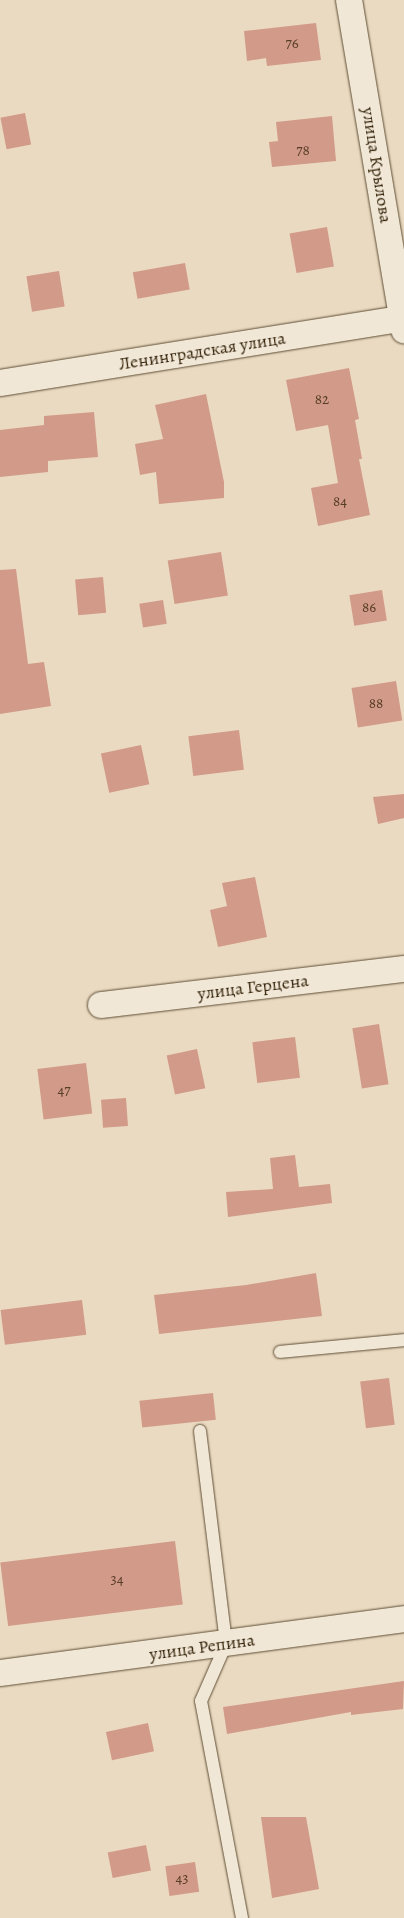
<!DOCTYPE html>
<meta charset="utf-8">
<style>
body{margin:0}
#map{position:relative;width:404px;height:1918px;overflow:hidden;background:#eadac1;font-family:Alegreya,serif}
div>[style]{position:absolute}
.building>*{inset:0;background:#d29a88;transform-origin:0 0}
.roads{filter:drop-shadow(0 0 1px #5e4e34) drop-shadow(0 0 1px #5e4e34)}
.service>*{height:12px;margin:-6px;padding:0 6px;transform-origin:6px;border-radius:6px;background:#f1e7d7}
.minor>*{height:26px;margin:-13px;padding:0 13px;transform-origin:13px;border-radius:13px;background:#f1e7d7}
span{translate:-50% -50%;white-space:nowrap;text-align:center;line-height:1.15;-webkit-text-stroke:4.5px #f1e7d7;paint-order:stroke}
.number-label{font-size:15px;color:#583e26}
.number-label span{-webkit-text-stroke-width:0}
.street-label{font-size:18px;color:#301f05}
</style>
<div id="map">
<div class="building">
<i style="clip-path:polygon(316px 23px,321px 60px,267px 66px,266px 58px,247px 61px,244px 31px)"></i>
<i style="left:25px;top:113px;width:32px;height:25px;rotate:79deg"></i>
<i style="clip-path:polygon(332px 116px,336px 161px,272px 167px,269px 142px,278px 141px,276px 122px)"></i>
<i style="left:327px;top:227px;width:40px;height:38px;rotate:80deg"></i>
<i style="left:185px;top:263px;width:27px;height:53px;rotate:80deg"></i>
<i style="left:59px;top:271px;width:36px;height:33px;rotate:81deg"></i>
<i style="clip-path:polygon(349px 368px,359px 419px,355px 420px,362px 459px,359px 459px,370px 515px,318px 526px,311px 488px,338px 483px,328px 425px,296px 431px,286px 380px)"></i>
<i style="clip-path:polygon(206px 394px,224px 482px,224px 498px,159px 504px,156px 472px,140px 475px,135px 444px,163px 439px,155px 405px)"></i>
<i style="clip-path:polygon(94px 412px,98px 457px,48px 461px,48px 472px,0 477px,0 430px,44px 425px,44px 416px)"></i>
<i style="left:221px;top:552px;width:44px;height:54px;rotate:81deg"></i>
<i style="clip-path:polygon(16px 569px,28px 664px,44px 662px,51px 706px,0 714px,0 570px)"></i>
<i style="left:103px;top:577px;width:36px;height:28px;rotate:85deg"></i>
<i style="left:382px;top:590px;width:31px;height:33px;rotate:81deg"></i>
<i style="left:163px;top:600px;width:24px;height:24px;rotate:81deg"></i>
<i style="left:396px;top:681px;width:40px;height:45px;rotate:81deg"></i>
<i style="left:239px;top:730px;width:40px;height:51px;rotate:83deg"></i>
<i style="left:141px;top:745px;width:40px;height:41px;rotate:78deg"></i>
<i style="clip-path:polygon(404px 794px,404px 818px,378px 824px,373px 797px)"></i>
<i style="clip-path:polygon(255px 877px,267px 937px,218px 947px,210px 910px,227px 906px,222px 883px)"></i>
<i style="left:379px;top:1024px;width:61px;height:27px;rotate:81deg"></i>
<i style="left:295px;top:1037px;width:41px;height:43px;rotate:83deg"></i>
<i style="left:197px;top:1049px;width:40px;height:31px;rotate:78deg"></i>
<i style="left:86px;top:1063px;width:51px;height:49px;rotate:83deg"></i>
<i style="left:126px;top:1098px;width:28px;height:25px;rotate:86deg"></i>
<i style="clip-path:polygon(295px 1155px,299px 1187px,330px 1184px,332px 1203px,228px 1217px,226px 1192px,273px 1189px,270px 1158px)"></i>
<i style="clip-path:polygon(316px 1273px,322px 1316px,159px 1334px,154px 1295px,246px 1285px)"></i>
<i style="left:82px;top:1300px;width:35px;height:82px;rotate:83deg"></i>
<i style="left:389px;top:1378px;width:47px;height:29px;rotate:83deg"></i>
<i style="left:213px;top:1393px;width:27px;height:74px;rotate:84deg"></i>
<i style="left:175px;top:1541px;width:64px;height:176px;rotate:83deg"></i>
<i style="clip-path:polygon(404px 1681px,403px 1709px,351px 1715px,351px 1712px,227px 1734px,223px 1707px)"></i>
<i style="left:148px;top:1723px;width:29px;height:43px;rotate:78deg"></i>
<i style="clip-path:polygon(261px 1817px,306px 1817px,319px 1889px,272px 1898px)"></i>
<i style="left:146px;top:1845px;width:26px;height:39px;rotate:79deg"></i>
<i style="left:195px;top:1862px;width:30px;height:30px;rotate:82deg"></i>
</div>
<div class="roads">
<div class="service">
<i style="left:280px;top:1352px;width:125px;rotate:-5.5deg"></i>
<i style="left:200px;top:1431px;width:215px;rotate:83deg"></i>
<i style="left:226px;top:1644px;width:62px;rotate:113.7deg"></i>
<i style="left:201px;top:1701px;width:221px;rotate:79.3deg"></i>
</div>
<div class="minor">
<i style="left:349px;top:0;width:335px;rotate:80.5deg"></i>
<i style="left:0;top:383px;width:409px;rotate:-9.1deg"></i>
<i style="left:101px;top:1005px;width:305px;rotate:-6.8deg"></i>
<i style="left:0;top:1673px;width:408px;rotate:-7.6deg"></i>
</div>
</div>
<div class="number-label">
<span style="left:292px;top:44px">76</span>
<span style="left:303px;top:151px">78</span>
<span style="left:322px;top:400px">82</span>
<span style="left:340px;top:502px">84</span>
<span style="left:369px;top:608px">86</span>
<span style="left:376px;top:704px">88</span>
<span style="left:64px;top:1091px">47</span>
<span style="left:117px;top:1580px">34</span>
<span style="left:182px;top:1879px">43</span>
</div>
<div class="street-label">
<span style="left:377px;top:165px;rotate:81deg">улица Крылова</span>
<span style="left:202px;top:351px;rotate:-9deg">Ленинградская улица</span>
<span style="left:253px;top:987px;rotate:-7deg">улица Герцена</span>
<span style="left:202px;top:1647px;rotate:-8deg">улица Репина</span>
</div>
</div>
